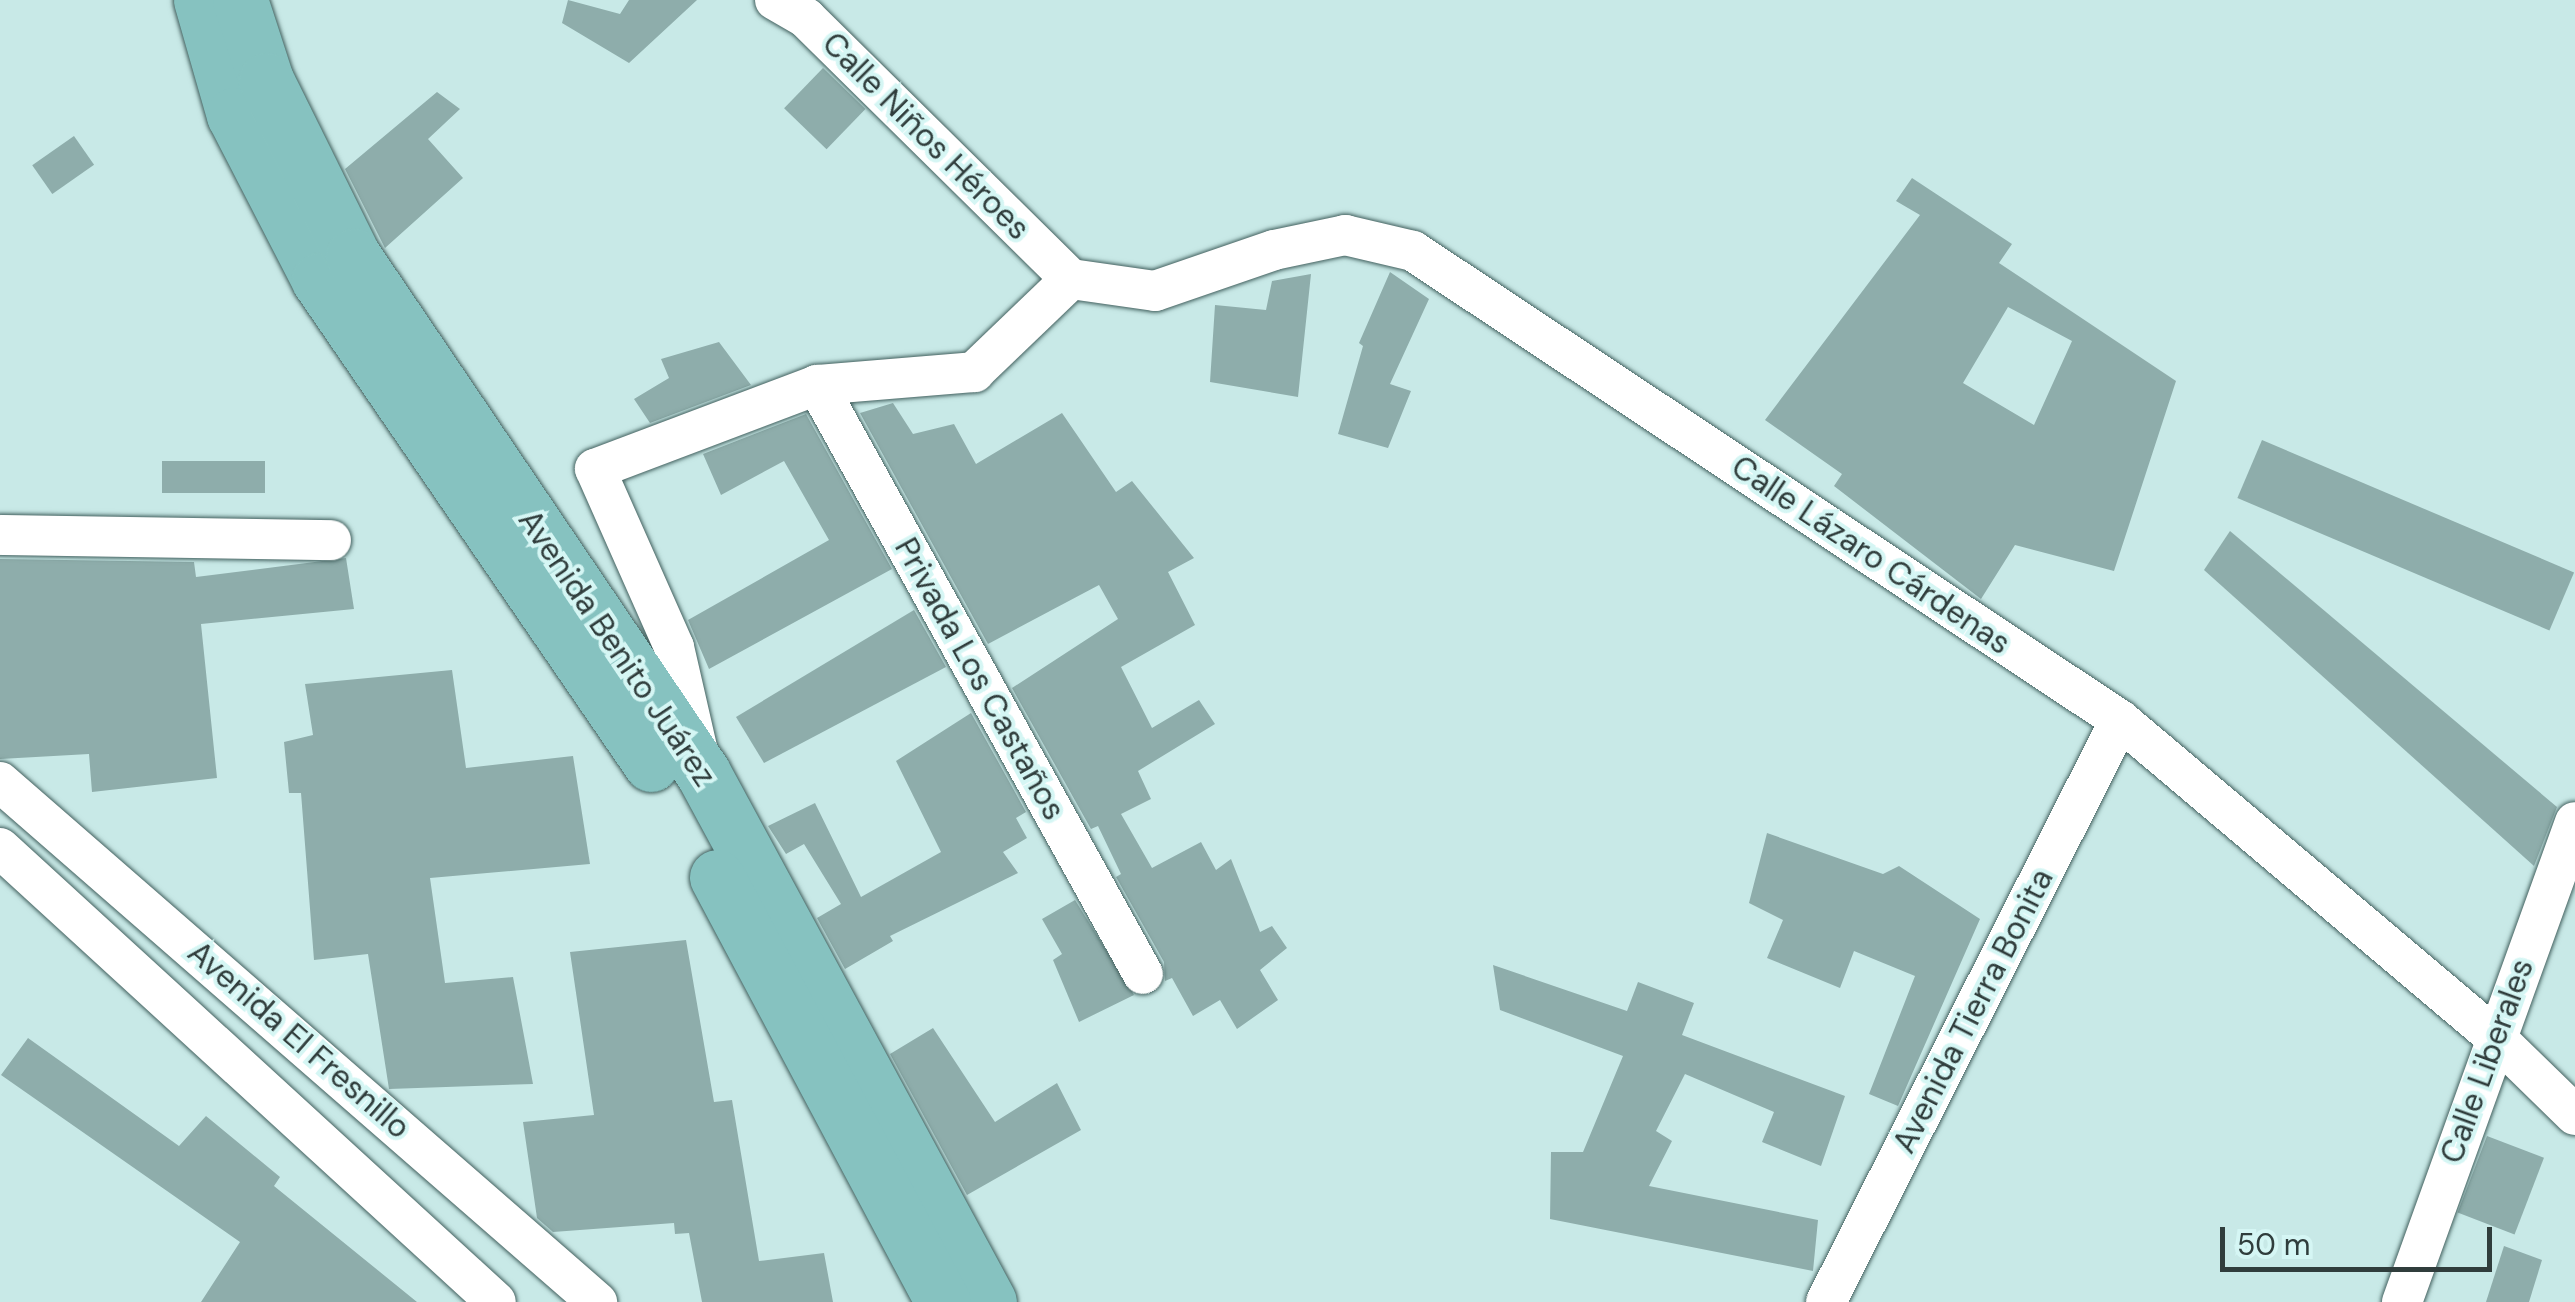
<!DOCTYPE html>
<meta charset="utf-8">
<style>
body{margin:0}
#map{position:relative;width:2575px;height:1302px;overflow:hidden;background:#c8e9e7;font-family:"DM Sans",sans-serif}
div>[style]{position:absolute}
.building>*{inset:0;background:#8eadab;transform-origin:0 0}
.roads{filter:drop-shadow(0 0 2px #42605e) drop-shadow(0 0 2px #42605e)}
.minor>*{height:40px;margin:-20px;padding:0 20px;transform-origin:20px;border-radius:20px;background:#fff}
.primary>*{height:55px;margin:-27.5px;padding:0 27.5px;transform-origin:27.5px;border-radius:27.5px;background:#86c2c0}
span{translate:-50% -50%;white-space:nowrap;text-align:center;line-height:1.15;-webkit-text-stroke:8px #d5f6f4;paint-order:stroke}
.street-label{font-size:32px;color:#303d3c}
.scale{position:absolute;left:2220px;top:1227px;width:272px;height:45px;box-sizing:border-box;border:5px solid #303d3c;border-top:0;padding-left:12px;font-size:30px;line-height:35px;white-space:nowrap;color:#303d3c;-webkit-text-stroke:8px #d5f6f4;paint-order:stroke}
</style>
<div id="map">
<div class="building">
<i style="clip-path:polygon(568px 0,620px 14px,629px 0,697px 0,629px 63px,562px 23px)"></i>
<i style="left:823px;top:68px;width:59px;height:56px;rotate:44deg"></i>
<i style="clip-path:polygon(437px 92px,460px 109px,428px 139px,463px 178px,385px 248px,345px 169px)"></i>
<i style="left:74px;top:136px;width:35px;height:51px;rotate:55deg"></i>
<i style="clip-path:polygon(evenodd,1912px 178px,2012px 244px,1999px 263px,2176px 381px,2114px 571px,2015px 545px,1981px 599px,1834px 486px,1842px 474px,1765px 420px,1920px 215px,1896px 201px,1912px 178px,2008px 307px,2072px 341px,2034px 425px,1963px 383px,2008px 307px)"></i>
<i style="clip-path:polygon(1390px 272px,1429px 299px,1390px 384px,1411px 391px,1388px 448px,1338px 434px,1363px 346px,1359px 343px)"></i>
<i style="clip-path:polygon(1311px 274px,1298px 397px,1210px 382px,1215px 305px,1266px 310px,1272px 281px)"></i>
<i style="clip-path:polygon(719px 342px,751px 385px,650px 423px,634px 399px,669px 378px,661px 359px)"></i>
<i style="clip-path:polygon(893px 403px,913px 434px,954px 424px,976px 464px,1062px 413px,1116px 492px,1132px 481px,1194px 558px,1168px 572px,1195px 625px,1121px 667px,1152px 728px,1199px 700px,1215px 724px,1138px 771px,1151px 799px,1121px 814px,1152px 868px,1201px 842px,1216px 870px,1231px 859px,1260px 932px,1272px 926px,1287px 948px,1260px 970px,1278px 1000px,1237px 1029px,1220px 1000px,1193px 1016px,1172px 978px,1165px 981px,1164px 962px,1116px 877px,1121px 874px,1098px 826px,1091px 829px,1012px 688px,1118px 619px,1099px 585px,988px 644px,860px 413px)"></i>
<i style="clip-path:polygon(806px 414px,892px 569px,709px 669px,688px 620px,829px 540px,784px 461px,721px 495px,703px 454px)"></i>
<i style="left:2262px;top:440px;width:339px;height:63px;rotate:23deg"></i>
<i style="left:162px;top:461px;width:103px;height:32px"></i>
<i style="clip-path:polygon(2230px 531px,2557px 807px,2534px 866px,2204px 570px)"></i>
<i style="clip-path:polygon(346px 558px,354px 609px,201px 624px,217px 778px,92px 792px,89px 754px,0 759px,0 559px,194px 562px,196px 577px)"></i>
<i style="clip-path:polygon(914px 610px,946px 667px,764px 763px,736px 717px)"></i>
<i style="clip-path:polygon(452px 670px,466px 768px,573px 756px,590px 864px,430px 878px,445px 983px,513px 977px,533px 1084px,389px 1089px,368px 954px,314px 960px,301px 793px,289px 793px,284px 742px,313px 735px,305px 684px)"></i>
<i style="clip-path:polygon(971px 713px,1026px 812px,1016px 818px,1027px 838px,1003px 852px,1018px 873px,890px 936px,893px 941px,845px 969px,817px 918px,841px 904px,804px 844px,786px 854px,768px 826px,815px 803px,861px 897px,941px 852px,896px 761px)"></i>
<i style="clip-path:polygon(1767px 833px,1883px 874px,1899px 866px,1980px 919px,1898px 1106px,1869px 1094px,1915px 976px,1854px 951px,1840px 988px,1767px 958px,1783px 920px,1749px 903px)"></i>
<i style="clip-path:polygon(1075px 900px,1134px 995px,1079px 1022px,1053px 960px,1062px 954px,1042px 919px)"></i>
<i style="clip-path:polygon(686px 940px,714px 1102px,732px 1100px,759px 1261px,824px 1253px,833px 1302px,702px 1302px,689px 1233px,675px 1234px,674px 1223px,553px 1232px,537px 1218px,523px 1122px,594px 1115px,570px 952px)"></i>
<i style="clip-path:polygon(1493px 965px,1627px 1011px,1638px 982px,1694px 1003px,1682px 1035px,1845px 1096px,1821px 1166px,1762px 1142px,1774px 1112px,1685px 1074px,1656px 1131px,1672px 1141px,1649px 1186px,1818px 1220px,1813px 1271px,1550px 1219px,1551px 1152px,1583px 1152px,1623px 1056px,1500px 1010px)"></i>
<i style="clip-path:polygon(933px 1028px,995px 1122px,1057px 1083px,1081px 1130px,967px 1195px,890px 1054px)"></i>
<i style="clip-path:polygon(28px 1038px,179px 1146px,206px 1116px,280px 1177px,274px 1186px,417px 1302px,201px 1302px,240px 1242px,1px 1075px)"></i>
<i style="left:2487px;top:1136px;width:61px;height:82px;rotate:21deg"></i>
<i style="clip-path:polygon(2504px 1246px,2542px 1260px,2529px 1302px,2486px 1302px)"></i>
</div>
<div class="roads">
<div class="minor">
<i style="left:775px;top:0;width:36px;rotate:30deg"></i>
<i style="left:806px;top:18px;width:372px;rotate:44.6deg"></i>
<i style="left:1071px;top:279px;width:85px;rotate:8.1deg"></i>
<i style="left:1155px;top:291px;width:126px;rotate:-19deg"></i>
<i style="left:1274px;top:250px;width:73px;rotate:-11.9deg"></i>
<i style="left:1345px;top:235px;width:70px;rotate:13.2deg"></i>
<i style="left:1413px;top:251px;width:848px;rotate:33.56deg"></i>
<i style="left:2120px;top:720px;width:490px;rotate:40.2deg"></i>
<i style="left:2494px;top:1036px;width:113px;rotate:44.3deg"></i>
<i style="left:817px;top:385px;width:673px;rotate:61.04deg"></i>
<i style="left:0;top:535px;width:331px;rotate:0.9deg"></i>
<i style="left:698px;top:752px;width:108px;rotate:-102.9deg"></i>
<i style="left:674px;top:647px;width:195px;rotate:-113.9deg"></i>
<i style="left:595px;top:469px;width:237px;rotate:-20.7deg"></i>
<i style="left:817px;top:385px;width:158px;rotate:-4.7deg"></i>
<i style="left:974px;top:372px;width:134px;rotate:-43.8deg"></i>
<i style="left:0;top:782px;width:792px;rotate:41.06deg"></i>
<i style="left:0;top:848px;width:672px;rotate:42.47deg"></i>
<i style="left:1826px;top:1302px;width:652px;rotate:-63.2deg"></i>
<i style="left:2402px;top:1302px;width:510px;rotate:-70.18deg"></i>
</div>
<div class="primary">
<i style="left:201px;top:0;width:120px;rotate:74deg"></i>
<i style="left:234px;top:115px;width:186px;rotate:62.7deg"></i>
<i style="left:319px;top:280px;width:587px;rotate:55.55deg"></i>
<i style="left:240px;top:0;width:84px;rotate:72deg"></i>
<i style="left:266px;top:80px;width:196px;rotate:63.7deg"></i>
<i style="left:353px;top:256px;width:624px;rotate:55.9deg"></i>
<i style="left:703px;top:773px;width:601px;rotate:61.6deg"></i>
<i style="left:717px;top:877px;width:481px;rotate:62deg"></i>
</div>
</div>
<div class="street-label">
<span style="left:926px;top:136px;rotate:45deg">Calle Niños Héroes</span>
<span style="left:1871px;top:555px;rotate:34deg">Calle Lázaro Cárdenas</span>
<span style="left:617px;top:648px;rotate:56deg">Avenida Benito Juárez</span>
<span style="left:980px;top:679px;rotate:61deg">Privada Los Castaños</span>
<span style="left:1973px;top:1011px;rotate:-63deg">Avenida Tierra Bonita</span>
<span style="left:299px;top:1040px;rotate:41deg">Avenida El Fresnillo</span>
<span style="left:2487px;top:1061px;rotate:-70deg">Calle Liberales</span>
</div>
<div class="scale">50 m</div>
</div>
